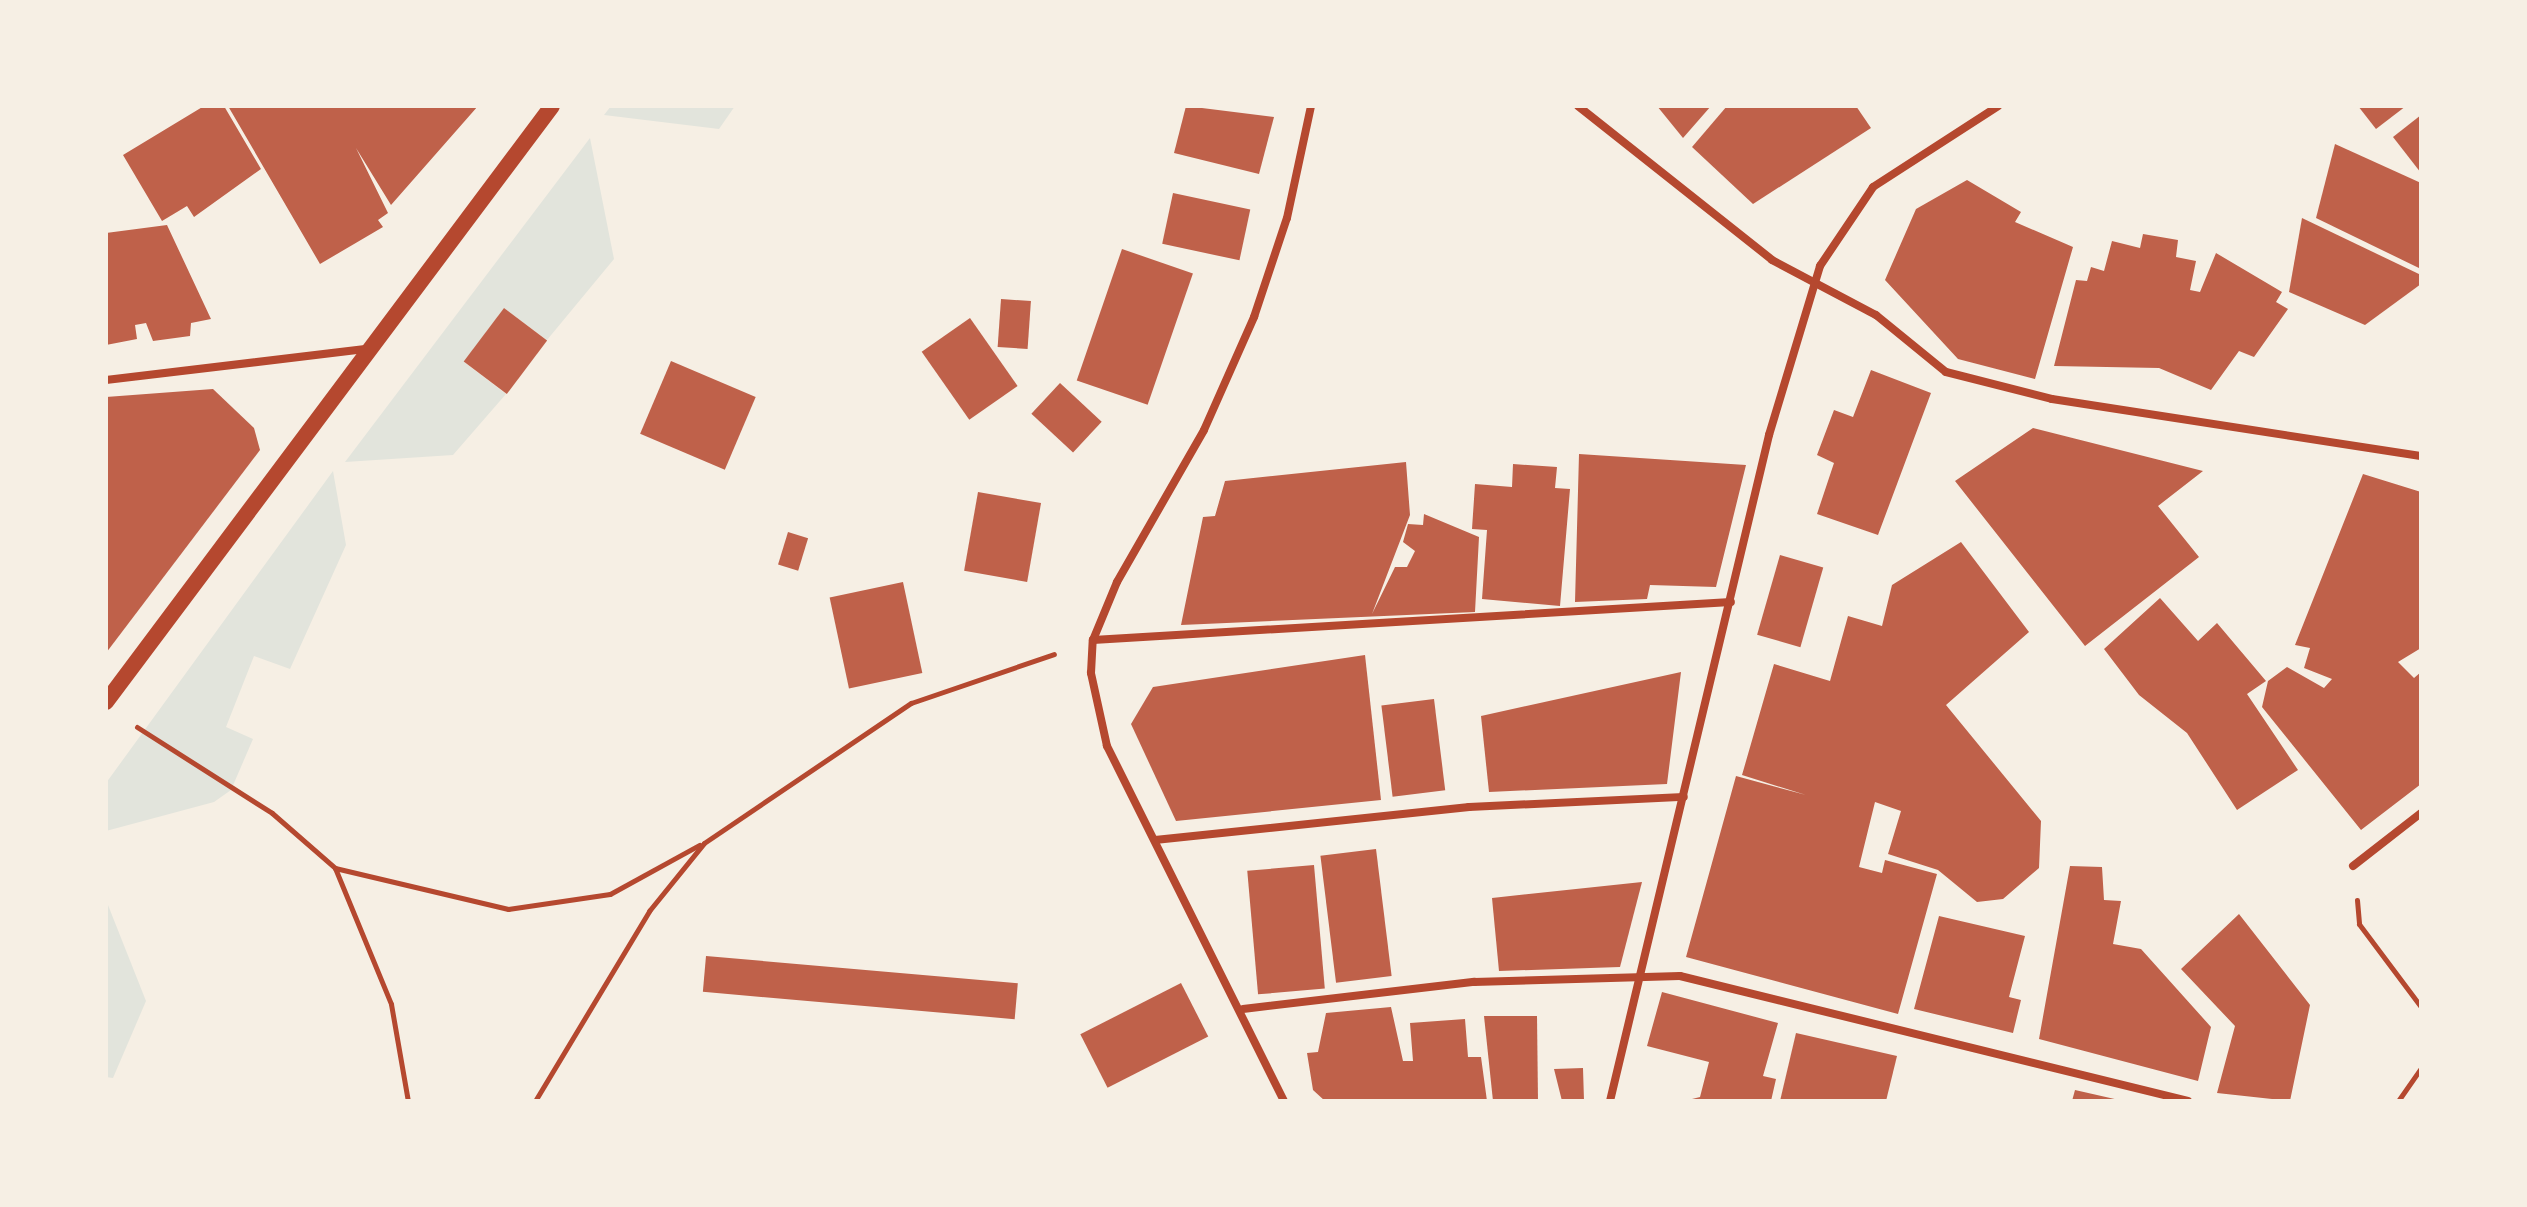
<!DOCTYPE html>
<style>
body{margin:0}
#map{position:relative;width:2527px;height:1207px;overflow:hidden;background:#f6efe4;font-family:Ubuntu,sans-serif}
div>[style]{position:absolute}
.green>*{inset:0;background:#e2e4dc}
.building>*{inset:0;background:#bf614a;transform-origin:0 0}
.path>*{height:5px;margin:-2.5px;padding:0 2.5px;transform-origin:2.5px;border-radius:2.5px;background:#b5482f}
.minor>*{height:8px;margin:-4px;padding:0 4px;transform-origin:4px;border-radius:4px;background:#b5482f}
.secondary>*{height:16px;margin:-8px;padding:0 8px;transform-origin:8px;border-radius:8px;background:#b5482f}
span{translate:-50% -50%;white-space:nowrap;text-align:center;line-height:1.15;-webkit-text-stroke:7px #f6efe4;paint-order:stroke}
.frame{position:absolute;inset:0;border:108px solid #f6efe4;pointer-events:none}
</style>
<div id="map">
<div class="green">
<i style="clip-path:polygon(611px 106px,735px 106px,719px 129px,604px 115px)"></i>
<i style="clip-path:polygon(590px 138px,614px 259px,547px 340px,504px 308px,464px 362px,506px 394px,453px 455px,345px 462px)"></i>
<i style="clip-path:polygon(333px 471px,346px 545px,290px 669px,254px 656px,226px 727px,253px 739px,231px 790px,214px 802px,106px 831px,106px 783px)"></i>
<i style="clip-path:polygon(106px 900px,146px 1001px,113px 1078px,106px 1077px)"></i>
</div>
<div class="building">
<i style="clip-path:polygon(204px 106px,224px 106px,261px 169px,194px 217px,187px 206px,162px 221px,123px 155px)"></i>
<i style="clip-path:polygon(228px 106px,478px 106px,391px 205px,356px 148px,388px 213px,378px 220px,383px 227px,320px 264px)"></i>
<i style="clip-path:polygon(1186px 106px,1274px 117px,1259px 174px,1174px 153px)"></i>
<i style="clip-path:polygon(1657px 106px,1711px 106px,1683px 138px)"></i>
<i style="clip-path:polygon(1727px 106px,1856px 106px,1871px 128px,1753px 204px,1692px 147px)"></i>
<i style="clip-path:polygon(2358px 106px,2406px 106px,2376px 129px)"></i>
<i style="clip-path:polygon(2421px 115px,2421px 173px,2393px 137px)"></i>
<i style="clip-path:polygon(2335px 144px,2421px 183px,2421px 269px,2316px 218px)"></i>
<i style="clip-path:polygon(1967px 180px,2021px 212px,2015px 222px,2073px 247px,2035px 379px,1958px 359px,1885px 280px,1916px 209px)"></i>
<i style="left:1173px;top:193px;width:79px;height:52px;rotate:12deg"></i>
<i style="clip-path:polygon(2302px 218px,2421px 275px,2421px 284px,2365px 325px,2289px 292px)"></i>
<i style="clip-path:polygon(167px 225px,211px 319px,191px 323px,190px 336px,153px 341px,146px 323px,135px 325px,137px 339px,106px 345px,106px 233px)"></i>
<i style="clip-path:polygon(2143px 234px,2178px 240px,2176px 257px,2196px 261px,2190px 290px,2200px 292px,2216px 253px,2282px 292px,2276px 302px,2288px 309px,2254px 357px,2239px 351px,2211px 390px,2159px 368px,2054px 366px,2076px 280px,2087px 281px,2091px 267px,2104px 271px,2112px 241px,2140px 248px)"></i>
<i style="left:1122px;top:249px;width:75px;height:139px;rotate:19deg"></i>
<i style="left:1001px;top:299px;width:30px;height:48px;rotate:4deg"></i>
<i style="left:504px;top:308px;width:54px;height:67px;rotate:37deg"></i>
<i style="left:970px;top:318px;width:83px;height:59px;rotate:55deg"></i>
<i style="left:671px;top:361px;width:92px;height:79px;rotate:23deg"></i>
<i style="clip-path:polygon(1871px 370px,1931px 393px,1878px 535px,1817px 514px,1834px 463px,1817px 455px,1834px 410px,1853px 417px)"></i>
<i style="left:1060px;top:383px;width:57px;height:42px;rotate:43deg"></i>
<i style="clip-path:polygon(213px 389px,254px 428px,260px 450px,106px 653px,106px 397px)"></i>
<i style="clip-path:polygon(2033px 428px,2203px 471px,2158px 506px,2199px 557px,2085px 646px,1955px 481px)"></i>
<i style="clip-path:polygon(1579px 454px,1746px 465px,1716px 587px,1650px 585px,1647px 599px,1575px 602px)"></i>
<i style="clip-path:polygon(1406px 462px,1410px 515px,1372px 614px,1395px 567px,1407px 567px,1415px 551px,1403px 542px,1408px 524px,1423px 525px,1424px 514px,1479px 537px,1475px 612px,1181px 625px,1203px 517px,1215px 516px,1225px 481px)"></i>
<i style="clip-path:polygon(1513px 464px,1557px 467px,1555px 488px,1570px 489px,1560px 606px,1482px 599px,1487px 530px,1472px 529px,1475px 484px,1512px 487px)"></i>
<i style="clip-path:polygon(2363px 474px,2421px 492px,2421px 648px,2398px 662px,2414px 678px,2421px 672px,2421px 784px,2361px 830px,2262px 707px,2268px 681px,2287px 667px,2324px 688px,2332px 679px,2304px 668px,2310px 648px,2295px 645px)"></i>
<i style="left:978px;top:492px;width:64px;height:80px;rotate:10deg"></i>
<i style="left:788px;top:532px;width:21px;height:34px;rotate:17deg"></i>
<i style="clip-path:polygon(1961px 542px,2029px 632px,1946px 705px,2041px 821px,2039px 868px,2003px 899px,1977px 902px,1938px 870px,1888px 854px,1901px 811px,1875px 802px,1859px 867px,1882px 873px,1885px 860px,1937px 874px,1898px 1014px,1686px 957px,1736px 776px,1806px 795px,1742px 775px,1774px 664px,1830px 681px,1848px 616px,1882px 626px,1892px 585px)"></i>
<i style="left:1780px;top:555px;width:45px;height:83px;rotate:16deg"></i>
<i style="left:903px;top:582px;width:93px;height:75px;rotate:78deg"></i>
<i style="clip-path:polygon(2160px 598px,2198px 641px,2217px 623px,2266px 681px,2247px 694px,2298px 770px,2237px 810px,2187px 733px,2139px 695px,2104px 649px)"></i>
<i style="clip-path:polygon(1365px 655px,1381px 800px,1176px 821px,1131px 724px,1153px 687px)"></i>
<i style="clip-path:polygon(1681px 672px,1667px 784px,1489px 792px,1481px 716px)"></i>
<i style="left:1434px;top:699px;width:92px;height:53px;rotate:83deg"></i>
<i style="left:1376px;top:849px;width:128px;height:56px;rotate:83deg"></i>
<i style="left:1314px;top:865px;width:124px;height:67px;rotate:85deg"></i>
<i style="clip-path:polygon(2070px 866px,2102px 867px,2104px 900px,2121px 901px,2113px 944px,2141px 949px,2211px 1027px,2198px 1081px,2039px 1039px)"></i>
<i style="clip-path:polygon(1642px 882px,1620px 967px,1499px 971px,1492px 898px)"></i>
<i style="clip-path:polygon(2239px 914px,2310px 1005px,2290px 1101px,2217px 1093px,2235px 1026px,2181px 969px)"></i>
<i style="clip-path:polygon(1939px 916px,2025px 936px,2009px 997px,2021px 1000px,2013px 1033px,1914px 1009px)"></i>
<i style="left:706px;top:956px;width:313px;height:36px;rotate:5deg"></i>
<i style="left:1181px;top:983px;width:60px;height:113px;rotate:63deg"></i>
<i style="clip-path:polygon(1662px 992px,1778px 1023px,1763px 1076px,1776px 1079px,1771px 1101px,1684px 1101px,1700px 1097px,1709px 1062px,1647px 1046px)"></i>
<i style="clip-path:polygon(1391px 1007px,1403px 1061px,1413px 1061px,1410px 1023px,1465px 1019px,1468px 1057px,1481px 1057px,1487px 1101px,1325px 1101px,1313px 1090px,1307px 1053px,1318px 1052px,1326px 1013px)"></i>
<i style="clip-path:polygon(1484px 1016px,1537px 1016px,1538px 1101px,1493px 1101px)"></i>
<i style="clip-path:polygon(1796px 1033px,1897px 1056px,1886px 1101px,1780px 1101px)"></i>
<i style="clip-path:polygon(1583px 1068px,1584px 1101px,1562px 1101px,1554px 1069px)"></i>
<i style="clip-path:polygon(2075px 1090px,2119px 1100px,2119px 1101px,2072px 1101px)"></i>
</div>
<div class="path">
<i style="left:137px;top:727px;width:160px;rotate:32.5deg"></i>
<i style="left:272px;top:813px;width:84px;rotate:41.1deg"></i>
<i style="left:335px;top:868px;width:178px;rotate:13.3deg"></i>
<i style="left:508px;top:909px;width:103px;rotate:-8.4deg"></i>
<i style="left:610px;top:894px;width:102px;rotate:-28.8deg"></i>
<i style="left:335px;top:868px;width:147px;rotate:67.6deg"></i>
<i style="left:391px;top:1004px;width:98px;rotate:80.1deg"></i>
<i style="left:2357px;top:900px;width:24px;rotate:85deg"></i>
<i style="left:2359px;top:924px;width:104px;rotate:53.2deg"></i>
<i style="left:535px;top:1101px;width:222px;rotate:-59deg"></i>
<i style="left:649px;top:911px;width:87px;rotate:-51deg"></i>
<i style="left:704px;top:843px;width:250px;rotate:-34.1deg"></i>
<i style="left:911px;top:703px;width:151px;rotate:-18.9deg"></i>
<i style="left:2398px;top:1101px;width:40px;rotate:-55.1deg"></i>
</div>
<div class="minor">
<i style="left:1578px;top:106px;width:248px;rotate:38.4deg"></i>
<i style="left:1772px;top:260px;width:118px;rotate:27.9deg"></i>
<i style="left:1876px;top:315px;width:90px;rotate:39.2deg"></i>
<i style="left:1946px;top:372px;width:109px;rotate:14.3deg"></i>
<i style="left:2052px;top:399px;width:373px;rotate:8.8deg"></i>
<i style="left:106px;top:380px;width:261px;rotate:-6.8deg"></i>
<i style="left:1093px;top:640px;width:639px;rotate:-3.41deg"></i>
<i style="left:1155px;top:840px;width:316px;rotate:-6deg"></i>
<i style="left:1469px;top:807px;width:215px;rotate:-2.7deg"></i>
<i style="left:2353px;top:866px;width:86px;rotate:-37.9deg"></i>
<i style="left:1243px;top:1009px;width:233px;rotate:-6.7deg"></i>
<i style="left:1474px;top:982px;width:206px;rotate:-1.7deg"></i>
<i style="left:1680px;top:976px;width:523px;rotate:13.82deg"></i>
<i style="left:1284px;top:1101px;width:397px;rotate:-116.5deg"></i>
<i style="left:1107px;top:746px;width:75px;rotate:-102.4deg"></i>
<i style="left:1091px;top:673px;width:33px;rotate:-87deg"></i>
<i style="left:1093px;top:640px;width:63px;rotate:-67.5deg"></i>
<i style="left:1117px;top:582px;width:175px;rotate:-60.2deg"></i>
<i style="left:1204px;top:430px;width:124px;rotate:-66.1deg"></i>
<i style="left:1254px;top:317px;width:104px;rotate:-71.6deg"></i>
<i style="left:1287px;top:218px;width:115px;rotate:-77.9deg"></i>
<i style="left:1610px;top:1101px;width:685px;rotate:-76.57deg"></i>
<i style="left:1769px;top:435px;width:177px;rotate:-73.2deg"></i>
<i style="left:1820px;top:266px;width:95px;rotate:-56.1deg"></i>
<i style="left:1873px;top:187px;width:149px;rotate:-32.9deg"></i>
</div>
<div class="secondary">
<i style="left:106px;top:702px;width:744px;rotate:-53.19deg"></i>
</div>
<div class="frame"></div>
</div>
